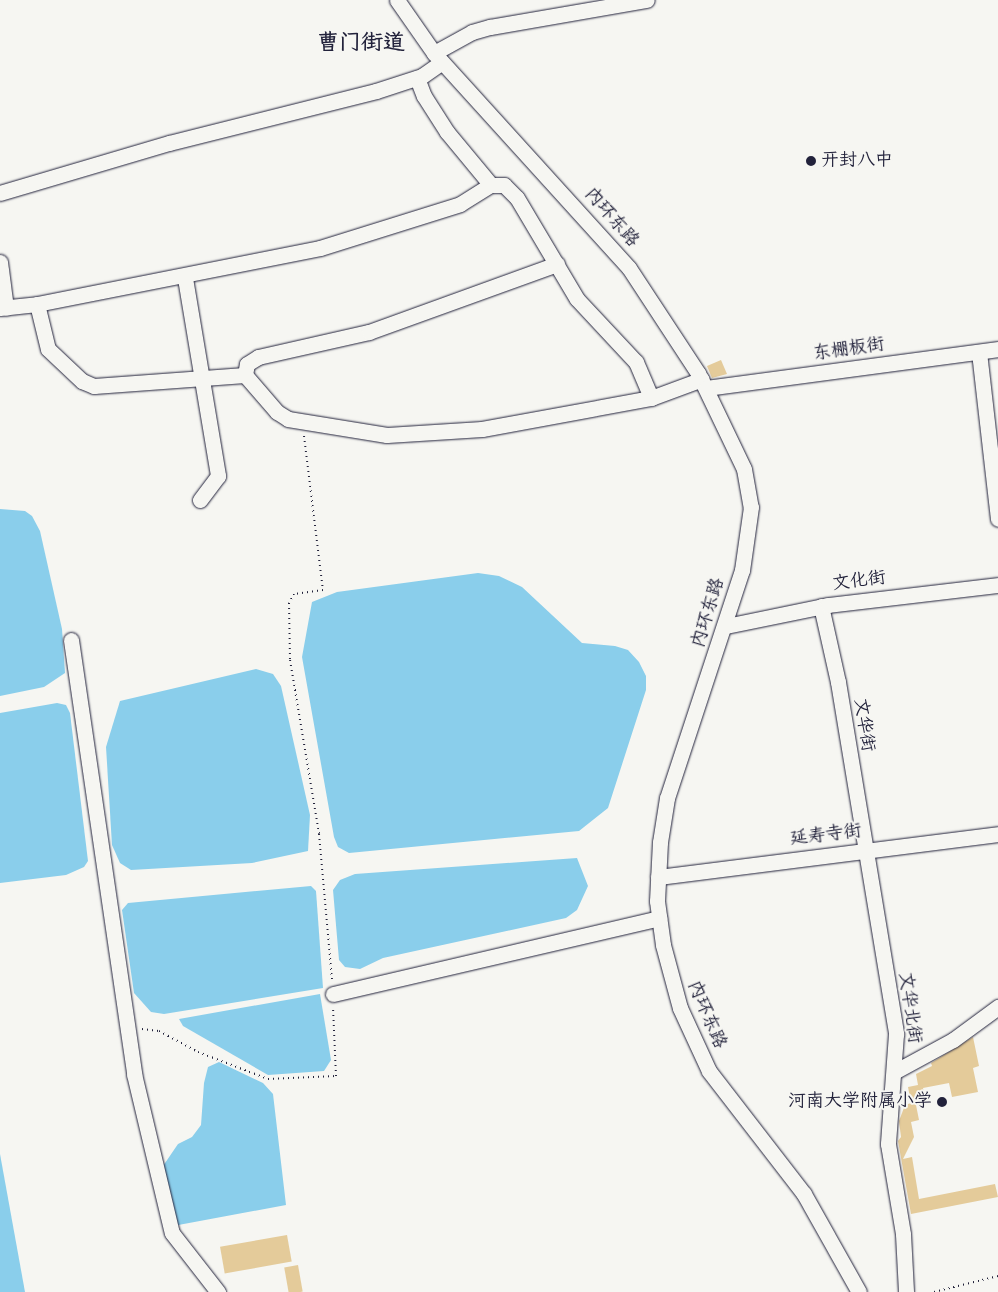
<!DOCTYPE html>
<meta charset="utf-8">
<style>
body{margin:0}
#map{position:relative;width:998px;height:1292px;overflow:hidden;background:#f6f6f2;font-family:"Indie Flower","LXGW WenKai TC",sans-serif}
div>[style]{position:absolute}
.water>*{inset:0;background:#8aceeb}
.building>*{inset:0;background:#e4cb9a;transform-origin:0 0}
.path>*{height:2px;margin-top:-1px;transform-origin:0;background:repeating-linear-gradient(90deg,#22223b 0 1px,transparent 0 5px)}
.roads{filter:drop-shadow(0 0 1px #22223b) drop-shadow(0 0 1px #22223b)}
.minor>*{height:15px;margin:-7.5px;padding:0 7.5px;transform-origin:7.5px;border-radius:7.5px;background:#f6f6f2}
.dots>*{width:14px;height:14px;translate:-50% -50%;box-sizing:border-box;border:2px solid #f6f6f2;border-radius:50%}
span{translate:-50% -50%;white-space:nowrap;text-align:center;line-height:1.15;-webkit-text-stroke:4px #f6f6f2;paint-order:stroke}
.poi-label{font-size:18px;color:#22223b}
.left{translate:0 -50%;text-align:left}
.right{translate:-100% -50%;text-align:right}
.street-label{font-size:18px;color:#22223b}
.district-label{font-size:22px;color:#22223b;font-weight:700}
</style>
<div id="map">
<div class="water">
<i style="clip-path:polygon(0 509px,25px 511px,32px 516px,40px 531px,62px 629px,65px 673px,44px 687px,0 696px)"></i>
<i style="clip-path:polygon(478px 573px,499px 576px,522px 587px,582px 643px,615px 646px,628px 650px,639px 662px,646px 676px,646px 690px,608px 808px,579px 831px,349px 853px,338px 847px,334px 837px,302px 657px,312px 602px,337px 592px)"></i>
<i style="clip-path:polygon(256px 669px,273px 674px,281px 686px,310px 815px,308px 851px,252px 863px,131px 870px,120px 863px,112px 845px,106px 747px,120px 701px)"></i>
<i style="clip-path:polygon(57px 703px,66px 705px,70px 713px,88px 861px,84px 867px,66px 875px,0 883px,0 713px)"></i>
<i style="clip-path:polygon(577px 858px,588px 886px,577px 910px,566px 918px,383px 958px,360px 969px,345px 967px,339px 960px,333px 890px,340px 880px,355px 874px)"></i>
<i style="clip-path:polygon(311px 886px,316px 891px,323px 988px,164px 1014px,151px 1012px,134px 993px,122px 910px,128px 903px)"></i>
<i style="clip-path:polygon(320px 994px,331px 1060px,324px 1071px,268px 1075px,183px 1026px,179px 1019px)"></i>
<i style="clip-path:polygon(219px 1062px,263px 1083px,273px 1094px,286px 1205px,173px 1226px,163px 1166px,178px 1144px,192px 1137px,201px 1125px,204px 1083px,208px 1067px)"></i>
<i style="clip-path:polygon(0 1154px,25px 1292px,0 1292px)"></i>
</div>
<div class="building">
<i style="clip-path:polygon(721px 360px,727px 374px,712px 378px,707px 366px)"></i>
<i style="clip-path:polygon(973px 1037px,979px 1066px,973px 1068px,978px 1092px,952px 1097px,949px 1083px,923px 1088px,926px 1103px,916px 1105px,919px 1120px,911px 1122px,914px 1137px,903px 1159px,912px 1157px,919px 1199px,995px 1184px,998px 1197px,911px 1214px,898px 1141px,901px 1137px,899px 1121px,905px 1105px,911px 1103px,908px 1087px,918px 1085px,916px 1074px,932px 1066px,931px 1063px)"></i>
<i style="left:287px;top:1235px;width:27px;height:68px;rotate:80deg"></i>
<i style="left:298px;top:1265px;width:27px;height:14px;rotate:80deg"></i>
</div>
<div class="path">
<i style="left:304px;top:436px;width:155px;rotate:83deg"></i>
<i style="left:323px;top:590px;width:29px;rotate:172deg"></i>
<i style="left:294px;top:594px;width:10px;rotate:119deg"></i>
<i style="left:289px;top:603px;width:57px;rotate:89deg"></i>
<i style="left:290px;top:660px;width:176px;rotate:80.5deg"></i>
<i style="left:319px;top:834px;width:147px;rotate:84.9deg"></i>
<i style="left:142px;top:1029px;width:17px;rotate:7deg"></i>
<i style="left:159px;top:1031px;width:44px;rotate:28.3deg"></i>
<i style="left:198px;top:1052px;width:75px;rotate:21.1deg"></i>
<i style="left:268px;top:1079px;width:68px;rotate:-2.5deg"></i>
<i style="left:336px;top:1076px;width:68px;rotate:-92.5deg"></i>
<i style="left:934px;top:1292px;width:66px;rotate:-14deg"></i>
</div>
<div class="roads">
<div class="minor">
<i style="left:397px;top:0;width:65px;rotate:55.1deg"></i>
<i style="left:434px;top:53px;width:290px;rotate:47.8deg"></i>
<i style="left:629px;top:268px;width:126px;rotate:56.7deg"></i>
<i style="left:698px;top:373px;width:106px;rotate:64.4deg"></i>
<i style="left:744px;top:469px;width:39px;rotate:80deg"></i>
<i style="left:751px;top:507px;width:64px;rotate:98.1deg"></i>
<i style="left:742px;top:570px;width:240px;rotate:108.2deg"></i>
<i style="left:667px;top:798px;width:45px;rotate:99deg"></i>
<i style="left:660px;top:842px;width:59px;rotate:92.9deg"></i>
<i style="left:657px;top:901px;width:44px;rotate:82.2deg"></i>
<i style="left:663px;top:945px;width:65px;rotate:74.9deg"></i>
<i style="left:680px;top:1008px;width:69px;rotate:65.3deg"></i>
<i style="left:709px;top:1071px;width:155px;rotate:52.3deg"></i>
<i style="left:804px;top:1194px;width:112px;rotate:60.7deg"></i>
<i style="left:434px;top:53px;width:43px;rotate:-28.9deg"></i>
<i style="left:472px;top:32px;width:19px;rotate:-16deg"></i>
<i style="left:490px;top:27px;width:159px;rotate:-9.8deg"></i>
<i style="left:417px;top:78px;width:19px;rotate:69deg"></i>
<i style="left:424px;top:96px;width:43px;rotate:57.4deg"></i>
<i style="left:447px;top:132px;width:69px;rotate:50.3deg"></i>
<i style="left:491px;top:185px;width:13px"></i>
<i style="left:504px;top:185px;width:18px;rotate:45deg"></i>
<i style="left:517px;top:198px;width:117px;rotate:59.3deg"></i>
<i style="left:577px;top:299px;width:86px;rotate:46.9deg"></i>
<i style="left:636px;top:362px;width:39px;rotate:67deg"></i>
<i style="left:0;top:193px;width:176px;rotate:-16.5deg"></i>
<i style="left:169px;top:143px;width:213px;rotate:-14.1deg"></i>
<i style="left:376px;top:91px;width:48px;rotate:-18.1deg"></i>
<i style="left:422px;top:76px;width:24px;rotate:-35deg"></i>
<i style="left:0;top:262px;width:46px;rotate:82.6deg"></i>
<i style="left:185px;top:278px;width:201px;rotate:80.5deg"></i>
<i style="left:218px;top:476px;width:30px;rotate:127deg"></i>
<i style="left:37px;top:304px;width:288px;rotate:-11.2deg"></i>
<i style="left:320px;top:248px;width:147px;rotate:-17.4deg"></i>
<i style="left:460px;top:204px;width:36px;rotate:-32deg"></i>
<i style="left:0;top:308px;width:37px;rotate:-6deg"></i>
<i style="left:37px;top:304px;width:46px;rotate:76.3deg"></i>
<i style="left:48px;top:349px;width:47px;rotate:43.3deg"></i>
<i style="left:82px;top:381px;width:13px;rotate:23deg"></i>
<i style="left:94px;top:386px;width:151px;rotate:-4.2deg"></i>
<i style="left:245px;top:375px;width:49px;rotate:49.1deg"></i>
<i style="left:277px;top:412px;width:13px;rotate:32deg"></i>
<i style="left:288px;top:419px;width:100px;rotate:9.2deg"></i>
<i style="left:387px;top:435px;width:95px;rotate:-3.6deg"></i>
<i style="left:482px;top:429px;width:172px;rotate:-10.4deg"></i>
<i style="left:651px;top:398px;width:54px;rotate:-20.4deg"></i>
<i style="left:979px;top:352px;width:168px;rotate:83.5deg"></i>
<i style="left:245px;top:375px;width:11px;rotate:-80deg"></i>
<i style="left:247px;top:364px;width:13px;rotate:-32deg"></i>
<i style="left:258px;top:357px;width:114px;rotate:-12.7deg"></i>
<i style="left:369px;top:332px;width:200px;rotate:-19.9deg"></i>
<i style="left:706px;top:388px;width:295px;rotate:-7.6deg"></i>
<i style="left:821px;top:606px;width:78px;rotate:77.4deg"></i>
<i style="left:838px;top:682px;width:357px;rotate:80.6deg"></i>
<i style="left:896px;top:1034px;width:110px;rotate:94.2deg"></i>
<i style="left:888px;top:1144px;width:91px;rotate:80.5deg"></i>
<i style="left:903px;top:1234px;width:58px;rotate:87deg"></i>
<i style="left:726px;top:626px;width:104px;rotate:-11.6deg"></i>
<i style="left:828px;top:605px;width:171px;rotate:-6.7deg"></i>
<i style="left:71px;top:640px;width:439px;rotate:81.7deg"></i>
<i style="left:134px;top:1074px;width:163px;rotate:76.6deg"></i>
<i style="left:172px;top:1233px;width:75px;rotate:52.1deg"></i>
<i style="left:658px;top:877px;width:343px;rotate:-7.2deg"></i>
<i style="left:333px;top:994px;width:335px;rotate:-13.1deg"></i>
<i style="left:894px;top:1072px;width:67px;rotate:-28.5deg"></i>
<i style="left:953px;top:1040px;width:56px;rotate:-36.3deg"></i>
</div>
</div>
<div class="dots">
<i style="left:811px;top:161px;background:#22223b"></i>
<i style="left:942px;top:1102px;background:#22223b"></i>
</div>
<div class="poi-label">
<span class="left" style="left:821px;top:161px">开封八中</span>
<span class="right" style="left:932px;top:1102px">河南大学附属小学</span>
</div>
<div class="street-label">
<span style="left:611px;top:218px;rotate:49deg">内环东路</span>
<span style="left:849px;top:350px;rotate:-8deg">东棚板街</span>
<span style="left:859px;top:582px;rotate:-7deg">文化街</span>
<span style="left:709px;top:613px;rotate:-73deg">内环东路</span>
<span style="left:863px;top:725px;rotate:81deg">文华街</span>
<span style="left:826px;top:836px;rotate:-7deg">延寿寺街</span>
<span style="left:909px;top:1008px;rotate:82deg">文华北街</span>
<span style="left:706px;top:1015px;rotate:67deg">内环东路</span>
</div>
<div class="district-label">
<span style="left:361px;top:45px">曹门街道</span>
</div>
</div>
